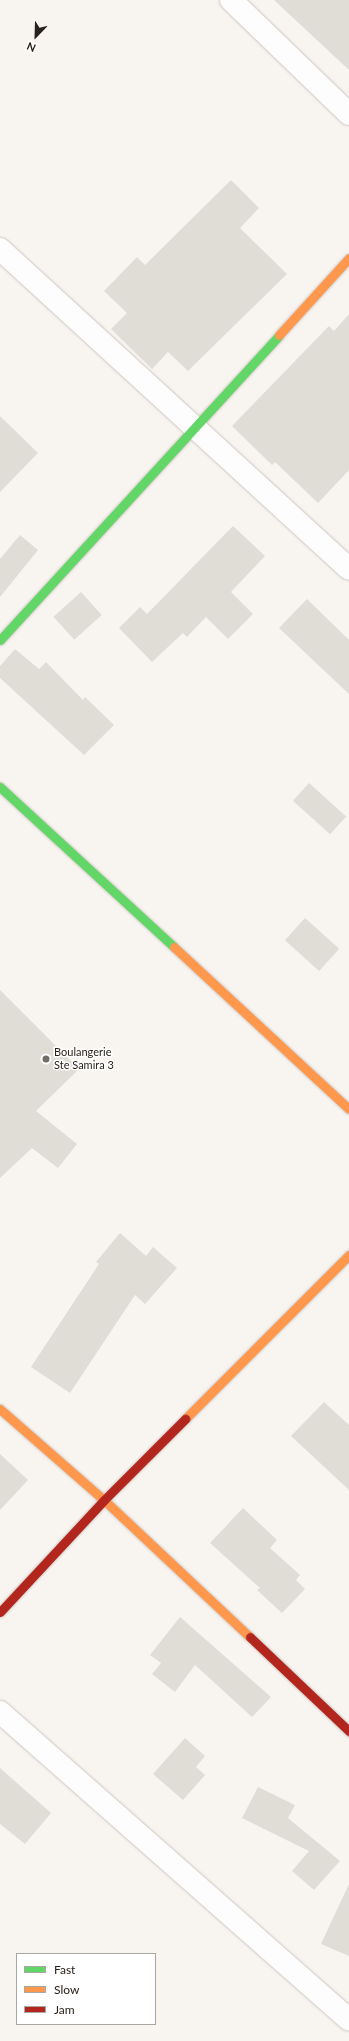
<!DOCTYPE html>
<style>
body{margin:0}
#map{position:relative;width:349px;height:2041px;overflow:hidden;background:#f8f4f0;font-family:Lato,sans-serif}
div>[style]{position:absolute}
.building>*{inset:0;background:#e0dcd6;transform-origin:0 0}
.roads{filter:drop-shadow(0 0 1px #cdc7c1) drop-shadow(0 0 1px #cdc7c1)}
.street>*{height:22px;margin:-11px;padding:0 11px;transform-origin:11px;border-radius:11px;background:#fefdfd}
.fast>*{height:9px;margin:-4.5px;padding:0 4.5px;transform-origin:4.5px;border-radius:4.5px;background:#63d668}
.slow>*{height:9px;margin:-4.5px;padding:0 4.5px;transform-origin:4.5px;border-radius:4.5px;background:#ff974d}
.jam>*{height:9px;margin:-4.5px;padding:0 4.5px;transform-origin:4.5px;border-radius:4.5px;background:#b3261e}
.dots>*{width:11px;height:11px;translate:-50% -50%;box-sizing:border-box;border:2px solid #fff;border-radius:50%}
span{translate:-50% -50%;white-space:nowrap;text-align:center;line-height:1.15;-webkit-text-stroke:3px #fff;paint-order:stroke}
.poi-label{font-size:11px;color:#29221b}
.left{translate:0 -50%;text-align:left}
.legend{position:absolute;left:16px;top:1953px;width:140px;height:72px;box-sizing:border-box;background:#fff;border:1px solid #a9a7a4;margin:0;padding:5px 7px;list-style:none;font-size:12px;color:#29221b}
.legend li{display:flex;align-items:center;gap:8px;height:20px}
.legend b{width:20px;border:1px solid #a9a7a4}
.north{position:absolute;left:16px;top:16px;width:40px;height:40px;-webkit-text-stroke:3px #fff;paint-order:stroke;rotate:203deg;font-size:11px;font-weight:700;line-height:16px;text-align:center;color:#29221b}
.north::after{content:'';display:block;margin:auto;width:14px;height:18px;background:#29221b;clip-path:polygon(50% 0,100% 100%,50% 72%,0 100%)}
</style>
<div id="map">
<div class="building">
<i style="clip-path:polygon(274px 0,349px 0,349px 70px)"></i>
<i style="clip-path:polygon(231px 180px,259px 208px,240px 228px,287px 274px,188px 371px,168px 352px,152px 369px,111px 329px,127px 313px,104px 291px,137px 257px,145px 265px)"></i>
<i style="clip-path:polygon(349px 314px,349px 470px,318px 503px,275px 462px,272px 465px,232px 426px,329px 326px,334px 331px)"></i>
<i style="clip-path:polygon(0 416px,38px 453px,0 492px)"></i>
<i style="clip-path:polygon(233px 526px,265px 556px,231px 592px,253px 614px,228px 639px,206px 617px,187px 637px,183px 633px,152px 662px,119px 628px,140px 607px,147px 614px)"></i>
<i style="clip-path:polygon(20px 535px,38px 550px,0 597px,0 559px)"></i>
<i style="left:81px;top:592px;width:31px;height:37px;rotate:48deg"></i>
<i style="clip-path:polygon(307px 599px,349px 640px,349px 694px,279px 628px)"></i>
<i style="clip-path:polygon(15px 649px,39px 669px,46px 662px,83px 700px,85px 697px,114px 725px,84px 755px,0 678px,0 666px)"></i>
<i style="left:309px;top:783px;width:50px;height:24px;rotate:42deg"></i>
<i style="left:305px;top:918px;width:46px;height:30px;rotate:42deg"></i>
<i style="clip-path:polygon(0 990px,79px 1069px,36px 1111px,77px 1144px,58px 1168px,32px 1148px,0 1178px)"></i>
<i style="clip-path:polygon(120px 1233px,146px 1256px,153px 1247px,177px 1268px,145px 1304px,135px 1295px,70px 1393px,31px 1367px,99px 1264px,96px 1262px)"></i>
<i style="clip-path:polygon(324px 1402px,349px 1425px,349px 1490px,291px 1436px)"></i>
<i style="clip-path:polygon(0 1454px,28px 1480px,0 1510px)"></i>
<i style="clip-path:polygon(243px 1508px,277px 1540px,270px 1548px,300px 1575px,296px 1580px,305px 1589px,282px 1613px,257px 1590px,260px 1588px,210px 1543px)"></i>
<i style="clip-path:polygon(180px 1617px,271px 1697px,252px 1717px,195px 1665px,175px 1692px,152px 1674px,161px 1663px,150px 1655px)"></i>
<i style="clip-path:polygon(185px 1738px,205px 1756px,196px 1767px,205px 1775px,183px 1800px,153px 1774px)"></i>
<i style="clip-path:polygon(0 1768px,51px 1813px,25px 1844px,0 1824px)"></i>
<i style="clip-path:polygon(258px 1787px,295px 1805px,288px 1818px,340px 1861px,314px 1890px,292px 1871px,309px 1851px,242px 1818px)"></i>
<i style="clip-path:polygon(349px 1884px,349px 1956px,321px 1944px)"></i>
</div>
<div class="roads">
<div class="street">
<i style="left:231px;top:0;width:164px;rotate:44deg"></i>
<i style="left:0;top:249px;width:473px;rotate:42.5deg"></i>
<i style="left:0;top:1712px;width:465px;rotate:41.4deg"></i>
</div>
<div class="fast">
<i style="left:0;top:640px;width:413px;rotate:-47.5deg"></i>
<i style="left:0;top:787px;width:236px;rotate:42.6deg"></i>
</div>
<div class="slow">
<i style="left:279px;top:335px;width:104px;rotate:-47.7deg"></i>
<i style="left:174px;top:947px;width:238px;rotate:42.8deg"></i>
<i style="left:0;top:1409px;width:138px;rotate:41.2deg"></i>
<i style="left:104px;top:1500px;width:200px;rotate:43.2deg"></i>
<i style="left:185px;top:1419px;width:232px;rotate:-45deg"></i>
</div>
<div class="jam">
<i style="left:0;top:1612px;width:153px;rotate:-47.1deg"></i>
<i style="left:104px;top:1500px;width:115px;rotate:-45deg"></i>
<i style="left:250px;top:1637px;width:137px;rotate:43.5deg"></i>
</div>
</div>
<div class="dots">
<i style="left:46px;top:1059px;background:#716c66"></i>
</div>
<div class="poi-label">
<span class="left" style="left:54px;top:1059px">Boulangerie<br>Ste Samira 3</span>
</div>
<ul class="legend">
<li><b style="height:5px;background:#63d668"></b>Fast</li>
<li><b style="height:5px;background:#ff974d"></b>Slow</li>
<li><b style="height:5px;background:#b3261e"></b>Jam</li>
</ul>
<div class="north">N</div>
</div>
